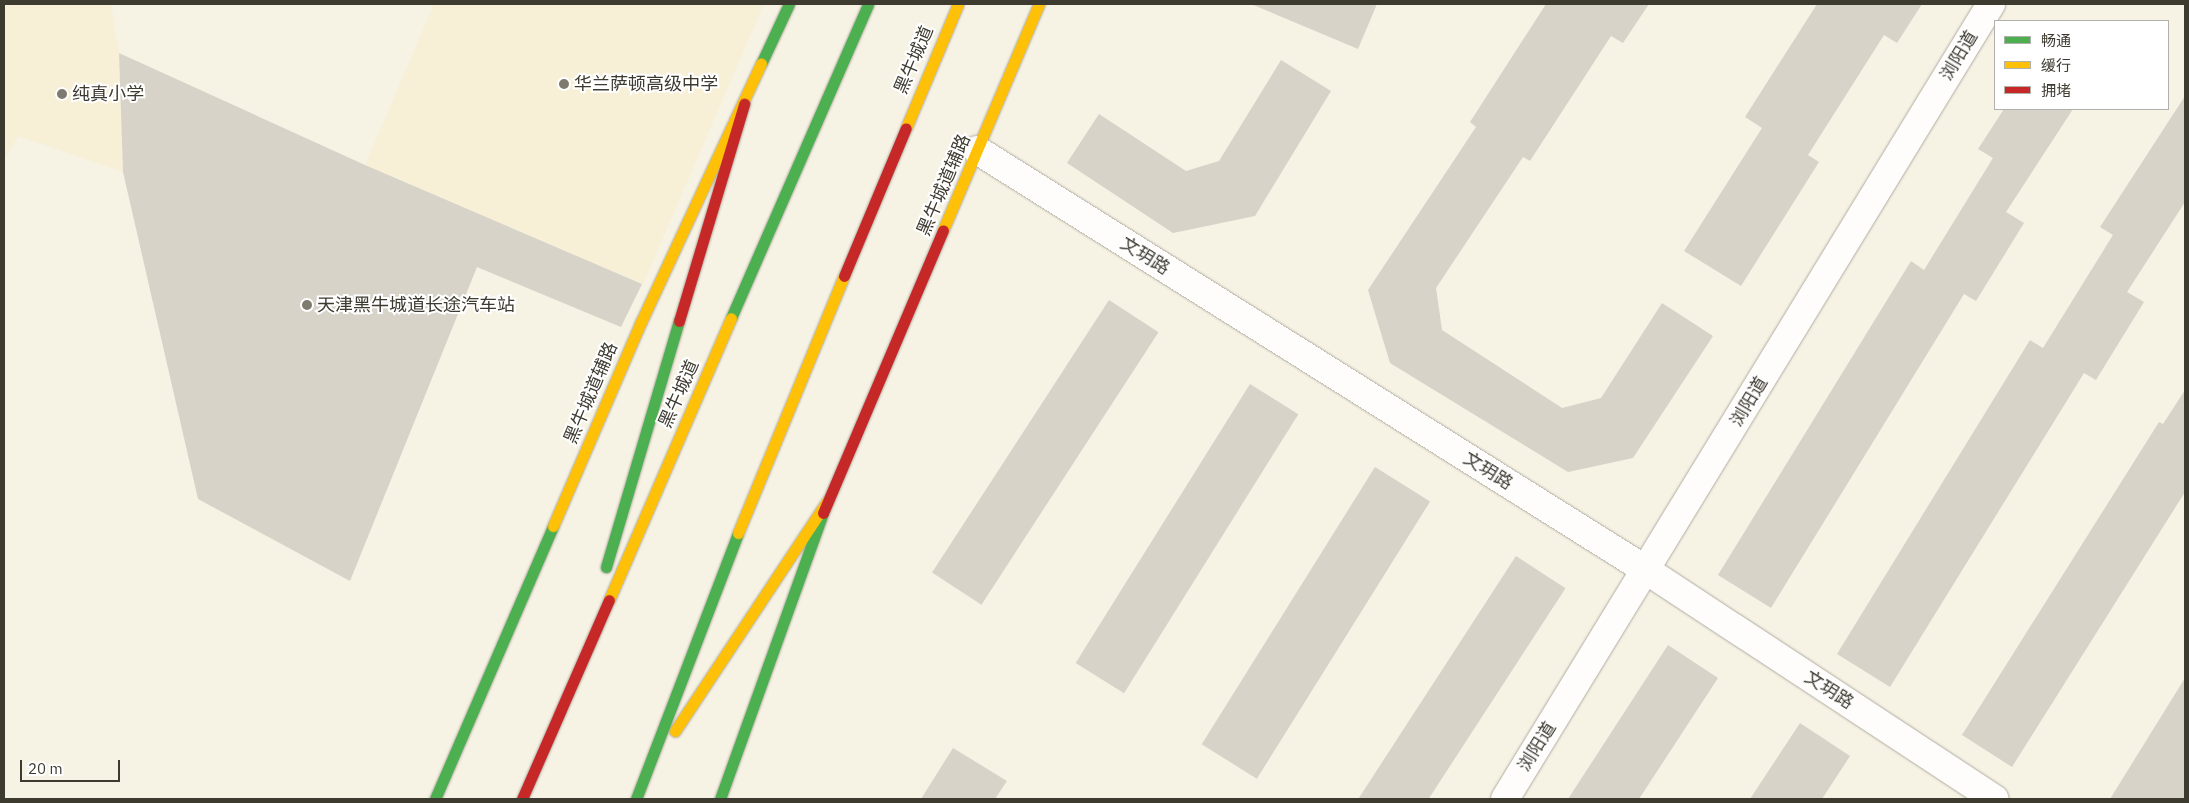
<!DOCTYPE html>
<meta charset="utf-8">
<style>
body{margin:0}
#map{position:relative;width:2189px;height:803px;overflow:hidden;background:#f6f2e4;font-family:"IBM Plex Sans","Noto Sans SC",sans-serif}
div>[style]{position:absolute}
.built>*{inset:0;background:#f7efd6}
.building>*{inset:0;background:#d7d3c8;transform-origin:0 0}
.roads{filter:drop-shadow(0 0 1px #b0aca2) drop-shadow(0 0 1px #b0aca2)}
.street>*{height:28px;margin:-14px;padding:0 14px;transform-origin:14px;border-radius:14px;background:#fefdfb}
.fast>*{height:11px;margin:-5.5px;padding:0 5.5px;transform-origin:5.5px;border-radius:5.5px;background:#4caf50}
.slow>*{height:11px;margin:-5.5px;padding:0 5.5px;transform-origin:5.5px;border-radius:5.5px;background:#ffc107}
.jam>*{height:11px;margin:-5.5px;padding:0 5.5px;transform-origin:5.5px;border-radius:5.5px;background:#c62828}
.dots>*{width:14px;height:14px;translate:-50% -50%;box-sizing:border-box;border:2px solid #fff;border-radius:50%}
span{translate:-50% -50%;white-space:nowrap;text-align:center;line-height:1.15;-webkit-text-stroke:4px #fff;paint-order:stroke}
.street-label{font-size:18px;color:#3d3a30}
.poi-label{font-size:18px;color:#3d3a30}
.left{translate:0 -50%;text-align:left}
.frame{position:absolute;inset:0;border:5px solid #3d3a30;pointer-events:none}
.legend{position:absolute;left:1994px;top:20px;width:175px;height:90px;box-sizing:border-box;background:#fff;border:1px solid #b1b0ac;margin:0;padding:6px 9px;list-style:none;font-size:15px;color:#3d3a30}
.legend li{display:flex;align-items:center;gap:10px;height:25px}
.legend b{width:25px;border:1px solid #b1b0ac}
.scale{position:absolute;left:20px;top:760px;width:100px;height:22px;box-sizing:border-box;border:2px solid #3d3a30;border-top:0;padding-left:6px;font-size:15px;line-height:18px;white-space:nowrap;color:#3d3a30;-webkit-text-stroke:4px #fff;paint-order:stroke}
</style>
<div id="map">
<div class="built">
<i style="clip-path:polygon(4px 4px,111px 4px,119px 53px,123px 172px,18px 136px,4px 160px)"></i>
<i style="clip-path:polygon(434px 4px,764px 4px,643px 284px,365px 165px)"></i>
</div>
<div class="building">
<i style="clip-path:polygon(1251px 4px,1377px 4px,1358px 49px)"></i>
<i style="clip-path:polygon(1546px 4px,1649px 4px,1623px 43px,1611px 36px,1530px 161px,1523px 157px,1436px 288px,1442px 330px,1562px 408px,1601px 398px,1662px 303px,1713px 336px,1633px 458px,1568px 472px,1390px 363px,1368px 290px,1476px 127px,1470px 122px)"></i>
<i style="clip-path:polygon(1817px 4px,1922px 4px,1897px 43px,1884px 35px,1808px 155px,1819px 162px,1741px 286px,1684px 251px,1762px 128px,1745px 117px)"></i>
<i style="clip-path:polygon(119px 53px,365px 165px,642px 284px,621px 327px,477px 267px,350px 581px,198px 499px,123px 172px)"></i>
<i style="clip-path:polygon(1281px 60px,1331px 91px,1255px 216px,1173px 233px,1067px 163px,1099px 114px,1186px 171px,1219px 161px)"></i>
<i style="clip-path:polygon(2185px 96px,2185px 202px,2127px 292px,2144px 302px,2096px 380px,2084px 373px,1890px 687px,1837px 654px,2030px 340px,2043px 348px,2113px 235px,2100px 227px)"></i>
<i style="clip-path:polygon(2004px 109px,2073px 109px,2006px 212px,2024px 223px,1976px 301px,1964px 294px,1771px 608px,1718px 575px,1911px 261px,1924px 270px,1993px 158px,1978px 149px)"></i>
<i style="left:1109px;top:300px;width:59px;height:325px;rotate:33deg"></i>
<i style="left:1250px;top:384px;width:57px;height:329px;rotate:32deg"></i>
<i style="clip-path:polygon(2185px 390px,2185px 492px,2012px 767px,1962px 735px,2159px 422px,2163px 424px)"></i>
<i style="left:1375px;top:467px;width:65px;height:327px;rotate:32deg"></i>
<i style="left:1516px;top:556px;width:59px;height:289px;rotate:33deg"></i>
<i style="clip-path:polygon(1668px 645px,1718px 678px,1639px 799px,1568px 799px)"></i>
<i style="clip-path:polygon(2185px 678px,2185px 799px,2110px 799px)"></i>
<i style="clip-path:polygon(1800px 723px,1850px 756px,1822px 799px,1750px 799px)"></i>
<i style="clip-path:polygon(953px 748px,1007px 781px,995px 799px,921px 799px)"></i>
</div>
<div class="roads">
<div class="street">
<i style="left:977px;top:150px;width:790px;rotate:32.12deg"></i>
<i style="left:1646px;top:570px;width:417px;rotate:33.3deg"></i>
<i style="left:1505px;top:799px;width:932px;rotate:-58.56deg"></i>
</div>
<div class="fast">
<i style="left:761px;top:64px;width:66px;rotate:-65deg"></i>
<i style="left:731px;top:318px;width:343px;rotate:-66.4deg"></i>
<i style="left:606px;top:567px;width:257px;rotate:-73.5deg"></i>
<i style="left:435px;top:799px;width:297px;rotate:-66.6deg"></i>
<i style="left:636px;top:799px;width:285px;rotate:-69deg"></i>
<i style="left:720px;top:799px;width:304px;rotate:-70.2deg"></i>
</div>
<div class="slow">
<i style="left:906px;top:128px;width:134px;rotate:-67.2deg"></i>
<i style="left:943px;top:230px;width:246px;rotate:-67deg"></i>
<i style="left:641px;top:322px;width:285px;rotate:-65.1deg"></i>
<i style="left:553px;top:526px;width:222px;rotate:-66.7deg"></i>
<i style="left:738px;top:533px;width:278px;rotate:-67.6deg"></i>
<i style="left:609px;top:600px;width:307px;rotate:-66.6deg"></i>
<i style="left:675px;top:731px;width:277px;rotate:-56.5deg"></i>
</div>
<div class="jam">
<i style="left:844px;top:276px;width:160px;rotate:-67.3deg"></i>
<i style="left:679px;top:321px;width:227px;rotate:-73.3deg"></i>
<i style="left:823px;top:513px;width:307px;rotate:-67deg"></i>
<i style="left:522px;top:799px;width:217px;rotate:-66.4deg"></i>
</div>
</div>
<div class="dots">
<i style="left:564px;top:84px;background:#7e7a6f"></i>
<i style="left:62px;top:94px;background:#7e7a6f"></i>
<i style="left:307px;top:305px;background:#7e7a6f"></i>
</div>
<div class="street-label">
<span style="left:1959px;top:56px;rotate:-59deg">浏阳道</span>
<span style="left:914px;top:60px;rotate:-67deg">黑牛城道</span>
<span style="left:944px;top:185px;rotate:-67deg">黑牛城道辅路</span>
<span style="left:1145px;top:256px;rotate:32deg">文玥路</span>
<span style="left:591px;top:393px;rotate:-67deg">黑牛城道辅路</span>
<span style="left:679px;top:394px;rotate:-66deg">黑牛城道</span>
<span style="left:1749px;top:402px;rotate:-59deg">浏阳道</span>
<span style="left:1488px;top:471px;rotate:32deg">文玥路</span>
<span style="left:1829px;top:690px;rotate:33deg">文玥路</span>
<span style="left:1537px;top:747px;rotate:-58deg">浏阳道</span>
</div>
<div class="poi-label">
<span class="left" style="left:574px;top:84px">华兰萨顿高级中学</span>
<span class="left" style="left:72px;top:94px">纯真小学</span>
<span class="left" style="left:317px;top:305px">天津黑牛城道长途汽车站</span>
</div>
<div class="frame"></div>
<ul class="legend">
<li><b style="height:6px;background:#4caf50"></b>畅通</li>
<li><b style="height:6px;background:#ffc107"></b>缓行</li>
<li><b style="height:6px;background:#c62828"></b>拥堵</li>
</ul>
<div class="scale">20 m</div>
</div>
